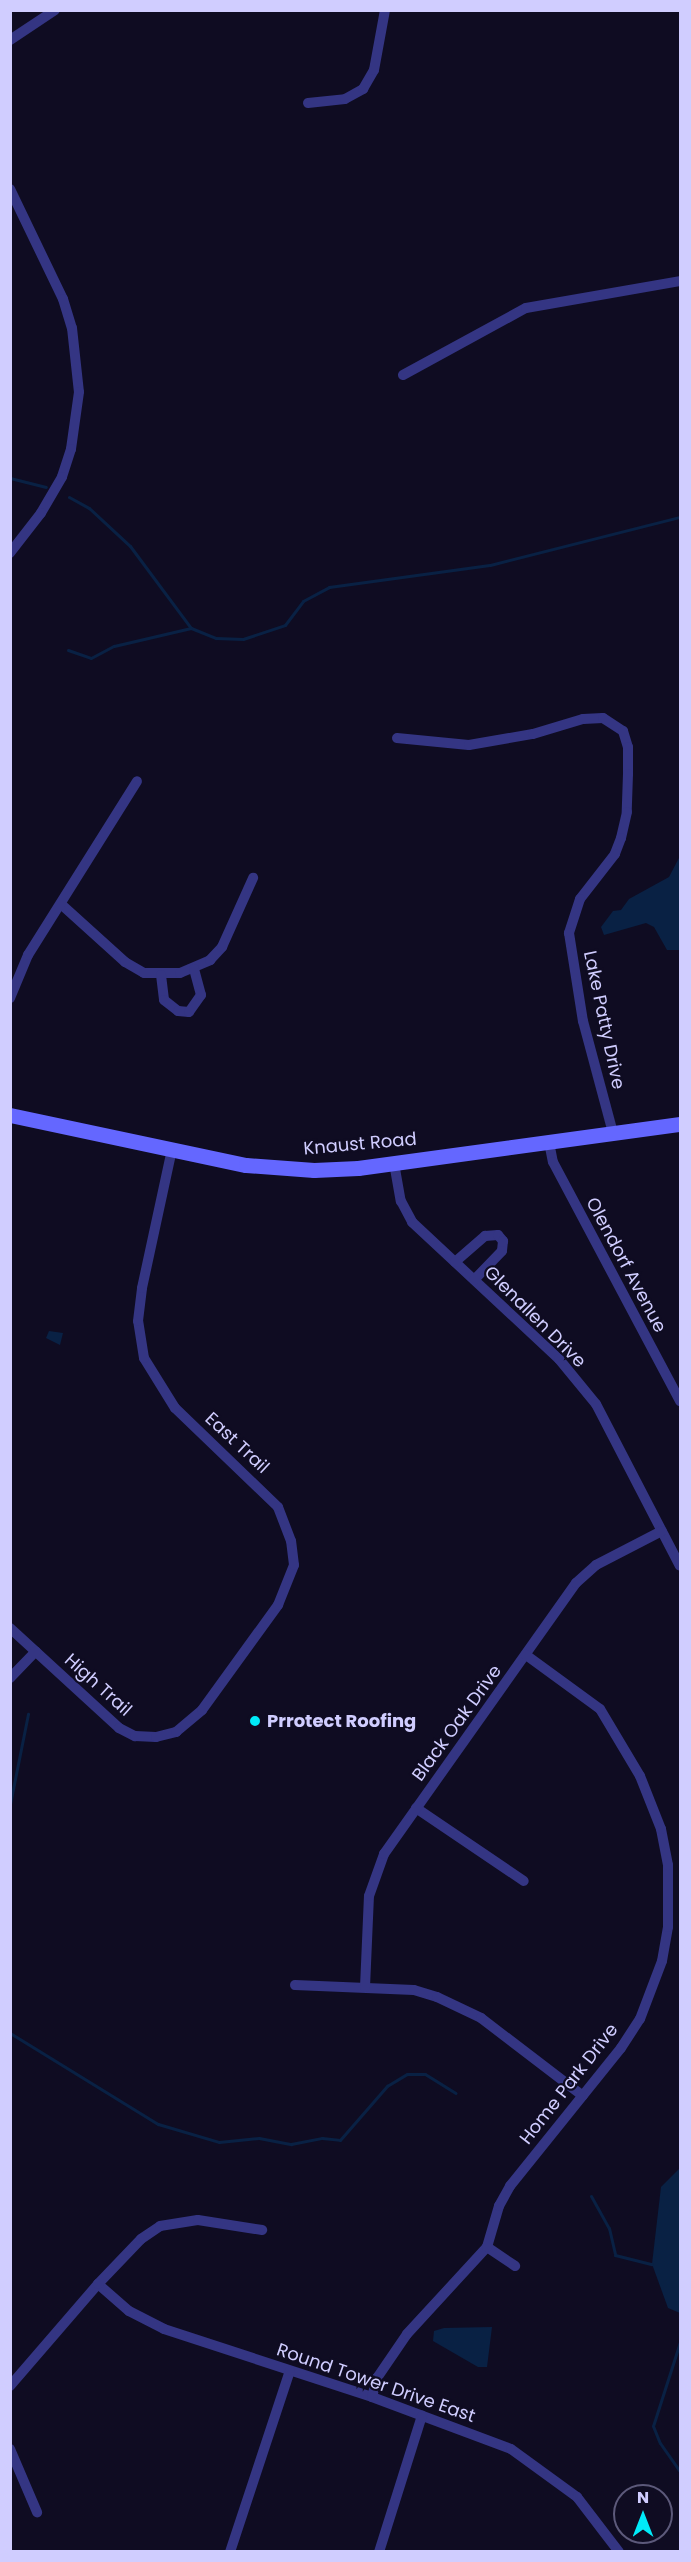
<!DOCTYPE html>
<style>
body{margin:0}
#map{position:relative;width:691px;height:2562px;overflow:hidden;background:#0f0c22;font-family:Poppins,sans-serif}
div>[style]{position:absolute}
.water>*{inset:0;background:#092144}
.stream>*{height:3px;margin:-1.5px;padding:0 1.5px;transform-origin:1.5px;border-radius:1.5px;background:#092144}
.street>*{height:10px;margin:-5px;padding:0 5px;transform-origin:5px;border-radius:5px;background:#343583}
.secondary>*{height:15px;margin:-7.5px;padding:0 7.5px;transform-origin:7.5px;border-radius:7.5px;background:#6467ff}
.dots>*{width:16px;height:16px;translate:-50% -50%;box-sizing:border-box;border:3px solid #0f0c22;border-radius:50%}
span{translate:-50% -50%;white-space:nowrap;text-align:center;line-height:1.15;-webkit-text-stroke:4.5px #0f0c22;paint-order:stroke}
.street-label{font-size:18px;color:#d0cdff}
.poi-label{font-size:18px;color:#d0cdff;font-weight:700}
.left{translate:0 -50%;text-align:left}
.frame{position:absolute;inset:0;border:12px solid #d0cdff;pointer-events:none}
.north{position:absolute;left:613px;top:2484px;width:60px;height:60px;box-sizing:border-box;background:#0f0c22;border:2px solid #5c597a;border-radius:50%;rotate:0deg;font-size:16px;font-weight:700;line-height:24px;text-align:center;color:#d0cdff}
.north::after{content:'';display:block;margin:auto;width:21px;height:27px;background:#00eaf8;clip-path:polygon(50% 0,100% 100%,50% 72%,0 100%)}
</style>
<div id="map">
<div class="water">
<i style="clip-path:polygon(680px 856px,680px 950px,667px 950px,654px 927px,646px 923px,604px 935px,601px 927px,613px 911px,621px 910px,629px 899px,669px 877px)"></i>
<i style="clip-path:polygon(49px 1331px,63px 1333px,60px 1345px,46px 1338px)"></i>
<i style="clip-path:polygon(680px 2168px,680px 2313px,668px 2308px,652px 2264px,661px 2187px)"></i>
<i style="clip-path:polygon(492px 2327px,487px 2367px,478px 2367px,433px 2341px,434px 2331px,444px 2328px)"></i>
</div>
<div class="stream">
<i style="left:10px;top:478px;width:37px;rotate:14deg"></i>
<i style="left:69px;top:497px;width:23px;rotate:29deg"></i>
<i style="left:89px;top:508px;width:56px;rotate:42.8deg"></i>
<i style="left:130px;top:546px;width:102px;rotate:53.4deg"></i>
<i style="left:191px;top:628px;width:27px;rotate:22deg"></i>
<i style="left:216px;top:638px;width:27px;rotate:2deg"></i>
<i style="left:243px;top:639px;width:44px;rotate:-18.4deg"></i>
<i style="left:285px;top:625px;width:30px;rotate:-53deg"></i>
<i style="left:303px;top:601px;width:30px;rotate:-28deg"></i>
<i style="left:329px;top:587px;width:162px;rotate:-7.8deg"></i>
<i style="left:490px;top:565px;width:196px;rotate:-14.2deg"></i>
<i style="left:68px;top:650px;width:24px;rotate:19deg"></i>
<i style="left:91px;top:658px;width:26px;rotate:-28deg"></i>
<i style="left:114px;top:646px;width:79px;rotate:-13.2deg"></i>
<i style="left:10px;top:1804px;width:92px;rotate:-78.7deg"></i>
<i style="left:10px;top:2033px;width:174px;rotate:31.6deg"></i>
<i style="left:158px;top:2124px;width:64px;rotate:16.4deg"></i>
<i style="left:219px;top:2142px;width:40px;rotate:-5.7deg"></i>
<i style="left:259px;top:2138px;width:33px;rotate:11deg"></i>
<i style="left:291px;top:2144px;width:32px;rotate:-11deg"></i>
<i style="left:322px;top:2138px;width:18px;rotate:6deg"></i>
<i style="left:340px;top:2140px;width:72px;rotate:-49deg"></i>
<i style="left:387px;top:2086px;width:23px;rotate:-31deg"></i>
<i style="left:407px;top:2074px;width:18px"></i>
<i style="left:425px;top:2074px;width:36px;rotate:32deg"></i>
<i style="left:591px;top:2196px;width:37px;rotate:61deg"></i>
<i style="left:609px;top:2228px;width:28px;rotate:77deg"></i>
<i style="left:615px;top:2255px;width:38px;rotate:14deg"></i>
<i style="left:680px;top:2342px;width:88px;rotate:107.8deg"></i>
<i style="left:653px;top:2426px;width:18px;rotate:68deg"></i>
<i style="left:660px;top:2443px;width:35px;rotate:55deg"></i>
</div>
<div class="street">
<i style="left:10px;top:40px;width:54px;rotate:-33.7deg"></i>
<i style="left:308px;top:103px;width:37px;rotate:-6deg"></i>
<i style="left:345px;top:99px;width:21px;rotate:-29deg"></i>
<i style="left:363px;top:89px;width:22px;rotate:-60deg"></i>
<i style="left:374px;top:70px;width:61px;rotate:-79.6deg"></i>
<i style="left:10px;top:189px;width:122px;rotate:64.3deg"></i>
<i style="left:63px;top:299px;width:30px;rotate:73deg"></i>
<i style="left:72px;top:328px;width:64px;rotate:83.8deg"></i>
<i style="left:79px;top:392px;width:58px;rotate:98deg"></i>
<i style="left:71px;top:449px;width:29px;rotate:108deg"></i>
<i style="left:62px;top:477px;width:42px;rotate:120.3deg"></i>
<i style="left:41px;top:513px;width:51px;rotate:127.8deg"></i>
<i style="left:403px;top:375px;width:140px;rotate:-28.6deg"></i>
<i style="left:526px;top:308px;width:156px;rotate:-9.9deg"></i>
<i style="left:397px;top:738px;width:72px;rotate:5.6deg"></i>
<i style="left:469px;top:745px;width:65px;rotate:-9.8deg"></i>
<i style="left:533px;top:734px;width:52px;rotate:-16.7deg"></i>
<i style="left:583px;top:719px;width:20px;rotate:-3deg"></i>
<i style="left:603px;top:718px;width:24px;rotate:33deg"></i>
<i style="left:623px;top:731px;width:17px;rotate:73deg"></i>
<i style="left:628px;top:747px;width:27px;rotate:90deg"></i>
<i style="left:628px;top:774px;width:38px;rotate:92deg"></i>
<i style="left:627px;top:812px;width:27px;rotate:103deg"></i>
<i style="left:621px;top:838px;width:17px;rotate:111deg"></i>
<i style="left:615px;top:854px;width:57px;rotate:127.9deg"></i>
<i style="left:580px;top:899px;width:36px;rotate:108deg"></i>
<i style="left:569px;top:933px;width:89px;rotate:81deg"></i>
<i style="left:583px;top:1021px;width:116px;rotate:75deg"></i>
<i style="left:62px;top:905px;width:85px;rotate:42.1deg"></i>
<i style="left:125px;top:962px;width:22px;rotate:30deg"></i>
<i style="left:144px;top:973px;width:36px"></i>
<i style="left:180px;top:973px;width:33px;rotate:-23deg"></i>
<i style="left:210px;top:960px;width:18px;rotate:-47deg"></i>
<i style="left:222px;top:947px;width:76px;rotate:-65.8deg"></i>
<i style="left:161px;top:975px;width:25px;rotate:83deg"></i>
<i style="left:164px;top:1000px;width:18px;rotate:38deg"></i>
<i style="left:178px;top:1011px;width:11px;rotate:5deg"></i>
<i style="left:189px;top:1012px;width:21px;rotate:-55deg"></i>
<i style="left:201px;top:995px;width:27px;rotate:-105deg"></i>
<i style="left:10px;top:998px;width:47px;rotate:-67.3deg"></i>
<i style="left:28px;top:955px;width:205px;rotate:-57.9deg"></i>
<i style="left:549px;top:1142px;width:20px;rotate:79deg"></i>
<i style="left:553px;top:1162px;width:271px;rotate:62deg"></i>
<i style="left:394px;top:1163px;width:39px;rotate:80deg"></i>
<i style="left:401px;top:1201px;width:24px;rotate:62deg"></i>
<i style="left:412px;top:1222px;width:201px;rotate:43deg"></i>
<i style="left:559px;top:1359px;width:58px;rotate:50.6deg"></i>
<i style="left:596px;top:1404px;width:182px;rotate:62.6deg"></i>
<i style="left:455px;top:1262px;width:40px;rotate:-41deg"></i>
<i style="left:485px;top:1236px;width:13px;rotate:-4deg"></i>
<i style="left:498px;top:1235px;width:8px;rotate:50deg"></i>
<i style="left:503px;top:1241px;width:10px;rotate:96deg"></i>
<i style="left:502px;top:1251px;width:40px;rotate:134deg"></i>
<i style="left:10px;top:1628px;width:148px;rotate:42.5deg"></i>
<i style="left:119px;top:1728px;width:18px;rotate:27deg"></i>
<i style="left:135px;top:1736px;width:21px;rotate:3deg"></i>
<i style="left:156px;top:1737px;width:21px;rotate:-14deg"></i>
<i style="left:176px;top:1732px;width:34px;rotate:-40deg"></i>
<i style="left:202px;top:1710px;width:130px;rotate:-54.1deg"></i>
<i style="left:278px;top:1605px;width:43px;rotate:-68.2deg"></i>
<i style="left:294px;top:1565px;width:24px;rotate:-97deg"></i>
<i style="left:291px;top:1541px;width:36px;rotate:-111deg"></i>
<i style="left:278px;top:1507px;width:143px;rotate:-136.1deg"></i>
<i style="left:175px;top:1408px;width:59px;rotate:-121.8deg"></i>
<i style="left:144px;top:1358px;width:37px;rotate:-99deg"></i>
<i style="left:138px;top:1321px;width:33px;rotate:-83deg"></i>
<i style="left:142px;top:1288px;width:142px;rotate:-77.8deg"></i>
<i style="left:10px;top:1678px;width:37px;rotate:-46deg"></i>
<i style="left:416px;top:1808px;width:130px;rotate:34.1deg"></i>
<i style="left:295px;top:1985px;width:119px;rotate:2.4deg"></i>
<i style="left:414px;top:1990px;width:24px;rotate:17deg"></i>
<i style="left:437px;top:1997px;width:49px;rotate:25.5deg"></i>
<i style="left:481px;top:2018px;width:128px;rotate:37.4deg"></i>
<i style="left:365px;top:1987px;width:91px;rotate:-87.5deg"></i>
<i style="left:369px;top:1896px;width:45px;rotate:-70.3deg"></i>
<i style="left:384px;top:1854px;width:332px;rotate:-54.7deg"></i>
<i style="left:576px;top:1583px;width:27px;rotate:-42deg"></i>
<i style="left:596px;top:1565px;width:74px;rotate:-27.3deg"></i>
<i style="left:487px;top:2247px;width:34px;rotate:34deg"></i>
<i style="left:98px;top:2284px;width:41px;rotate:41.1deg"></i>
<i style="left:129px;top:2311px;width:39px;rotate:27deg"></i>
<i style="left:164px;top:2329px;width:219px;rotate:18.1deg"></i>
<i style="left:372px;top:2397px;width:148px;rotate:20.5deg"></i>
<i style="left:511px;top:2449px;width:82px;rotate:36deg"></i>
<i style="left:577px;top:2497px;width:69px;rotate:52.6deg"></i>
<i style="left:10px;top:2386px;width:135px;rotate:-49.2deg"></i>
<i style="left:98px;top:2284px;width:62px;rotate:-46.3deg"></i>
<i style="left:141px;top:2239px;width:23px;rotate:-34deg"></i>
<i style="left:160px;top:2226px;width:38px;rotate:-9deg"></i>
<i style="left:198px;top:2220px;width:65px;rotate:8.9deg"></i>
<i style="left:372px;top:2397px;width:20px;rotate:-75deg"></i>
<i style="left:377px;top:2378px;width:53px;rotate:-55.7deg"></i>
<i style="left:407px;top:2334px;width:118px;rotate:-47.4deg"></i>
<i style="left:487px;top:2247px;width:43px;rotate:-73.7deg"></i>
<i style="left:499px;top:2206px;width:23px;rotate:-61deg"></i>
<i style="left:510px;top:2186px;width:177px;rotate:-51.2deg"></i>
<i style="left:621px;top:2048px;width:35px;rotate:-57deg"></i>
<i style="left:640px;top:2019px;width:62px;rotate:-69.2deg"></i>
<i style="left:662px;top:1961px;width:35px;rotate:-80deg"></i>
<i style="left:668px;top:1927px;width:62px;rotate:-90deg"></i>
<i style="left:668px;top:1865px;width:37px;rotate:-101deg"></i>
<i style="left:661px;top:1829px;width:57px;rotate:-111.6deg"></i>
<i style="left:640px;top:1776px;width:78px;rotate:-120.8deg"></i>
<i style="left:600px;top:1709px;width:92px;rotate:-143.9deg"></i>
<i style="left:10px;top:2449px;width:69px;rotate:66.8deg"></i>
<i style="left:230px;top:2552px;width:191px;rotate:-71.7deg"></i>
<i style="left:379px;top:2552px;width:143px;rotate:-72.5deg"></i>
</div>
<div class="secondary">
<i style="left:10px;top:1115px;width:241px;rotate:12deg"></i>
<i style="left:246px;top:1165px;width:68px;rotate:4.2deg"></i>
<i style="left:314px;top:1170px;width:44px;rotate:-2.6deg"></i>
<i style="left:358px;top:1168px;width:325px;rotate:-7.8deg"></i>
</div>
<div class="dots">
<i style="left:255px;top:1721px;background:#00eaf8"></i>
</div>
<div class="street-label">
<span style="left:604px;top:1020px;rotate:78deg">Lake Patty Drive</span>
<span style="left:360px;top:1144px;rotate:-5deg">Knaust Road</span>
<span style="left:626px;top:1265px;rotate:62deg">Olendorf Avenue</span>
<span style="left:535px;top:1317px;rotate:45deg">Glenallen Drive</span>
<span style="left:237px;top:1443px;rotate:43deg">East Trail</span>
<span style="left:98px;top:1685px;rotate:42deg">High Trail</span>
<span style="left:457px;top:1723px;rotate:-54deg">Black Oak Drive</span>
<span style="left:569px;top:2084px;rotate:-52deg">Home Park Drive</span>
<span style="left:376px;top:2383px;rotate:19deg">Round Tower Drive East</span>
</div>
<div class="poi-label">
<span class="left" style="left:267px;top:1721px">Prrotect Roofing</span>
</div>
<div class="frame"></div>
<div class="north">N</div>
</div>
